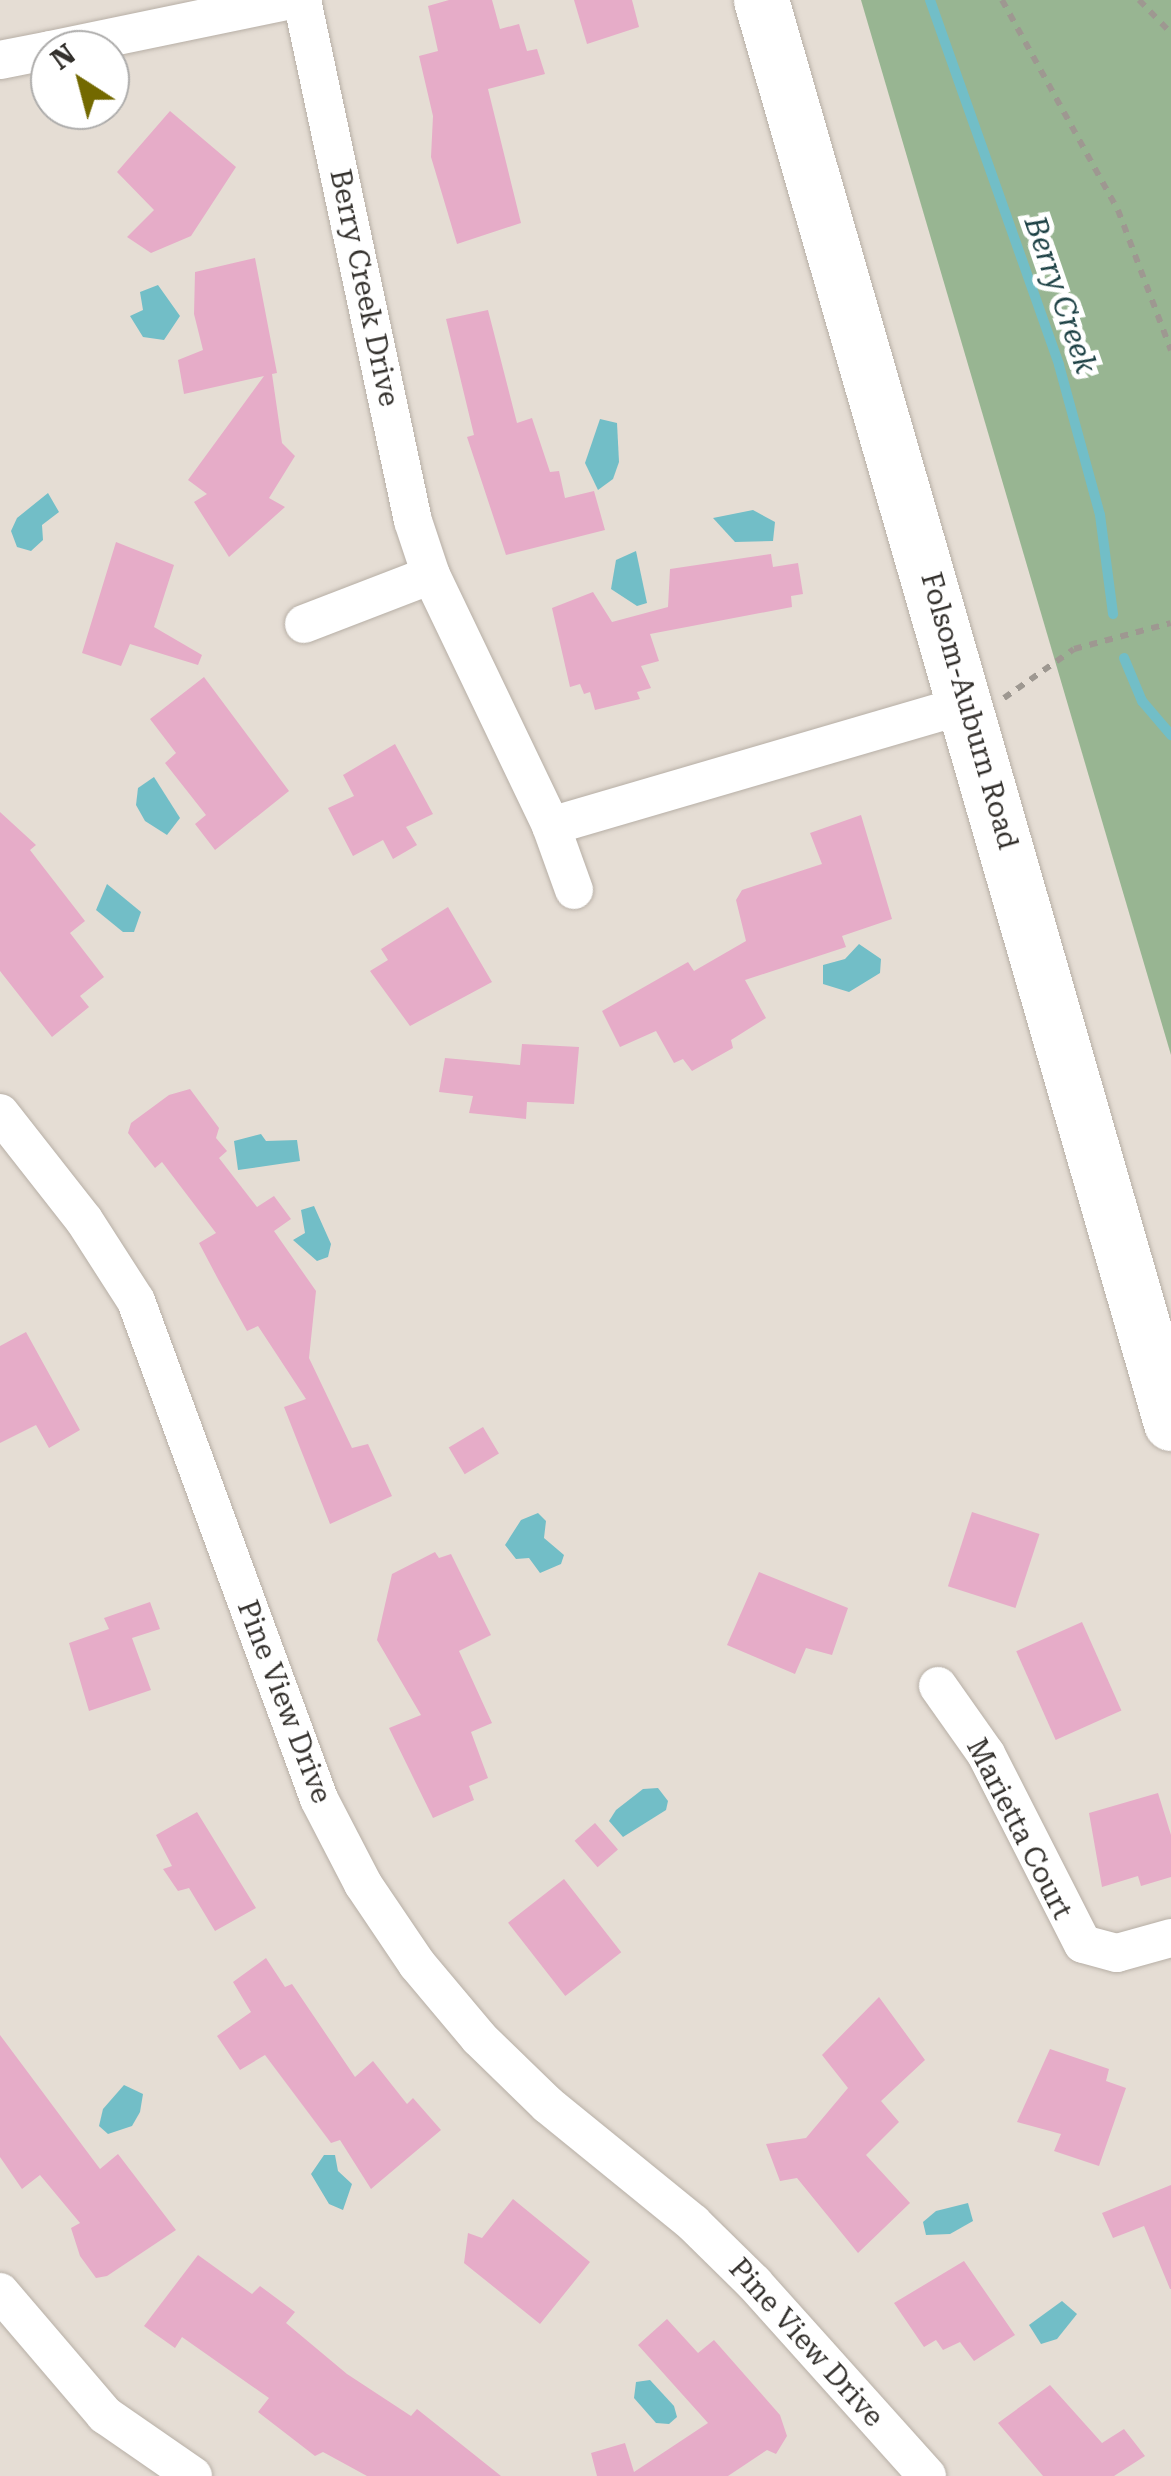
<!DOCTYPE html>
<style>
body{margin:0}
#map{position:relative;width:1171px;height:2476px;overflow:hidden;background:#e5ddd4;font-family:"Roboto Serif",serif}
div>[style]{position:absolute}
.green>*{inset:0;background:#98b592}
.water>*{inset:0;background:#72bec7}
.stream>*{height:10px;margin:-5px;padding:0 5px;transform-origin:5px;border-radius:5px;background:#72bec7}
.building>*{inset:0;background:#e6acc8;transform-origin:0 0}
.path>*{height:6px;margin-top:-3px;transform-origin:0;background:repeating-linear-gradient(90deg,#9e9891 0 8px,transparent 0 16px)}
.roads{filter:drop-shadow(0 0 2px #b7afa6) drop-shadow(0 0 2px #b7afa6)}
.street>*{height:38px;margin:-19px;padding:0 19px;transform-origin:19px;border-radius:19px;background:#fff}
.primary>*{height:55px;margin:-27.5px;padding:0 27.5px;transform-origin:27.5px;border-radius:27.5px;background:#fff}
span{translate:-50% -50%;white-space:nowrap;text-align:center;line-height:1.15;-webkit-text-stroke:10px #fff;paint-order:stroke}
.street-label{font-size:28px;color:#33302c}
.water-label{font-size:30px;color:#1d4145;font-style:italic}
.north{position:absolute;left:30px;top:30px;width:100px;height:100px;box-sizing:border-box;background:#fff;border:2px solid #adacab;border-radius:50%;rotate:324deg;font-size:28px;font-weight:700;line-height:40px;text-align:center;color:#33302c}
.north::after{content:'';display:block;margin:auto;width:35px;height:45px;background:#736900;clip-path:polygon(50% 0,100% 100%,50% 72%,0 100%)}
</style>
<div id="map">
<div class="green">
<i style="clip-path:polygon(861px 0,1171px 0,1171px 1055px,1112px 855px)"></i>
</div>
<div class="water">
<i style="clip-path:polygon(158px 285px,180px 316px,164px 340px,143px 337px,130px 316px,143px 310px,140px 292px)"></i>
<i style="clip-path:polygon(600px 419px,617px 423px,619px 462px,613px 479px,598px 490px,585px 463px)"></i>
<i style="clip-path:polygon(48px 493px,59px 512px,42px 525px,43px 540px,31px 551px,17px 547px,11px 531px,17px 518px)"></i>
<i style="clip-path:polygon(753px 510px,775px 522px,773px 541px,735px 542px,713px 518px)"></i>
<i style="clip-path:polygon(636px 551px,647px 603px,637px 606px,611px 589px,616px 560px)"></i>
<i style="clip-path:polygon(154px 777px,180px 818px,167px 835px,145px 821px,136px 805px,138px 788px)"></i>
<i style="clip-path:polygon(107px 884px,141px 912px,134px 932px,123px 932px,96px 910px)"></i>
<i style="clip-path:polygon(859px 944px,881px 959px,880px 973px,849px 992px,823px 984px,823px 965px,845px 959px)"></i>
<i style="clip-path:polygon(261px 1134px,266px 1141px,297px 1140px,300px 1161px,238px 1170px,234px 1141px)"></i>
<i style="clip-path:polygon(314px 1206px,331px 1244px,328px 1257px,317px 1261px,293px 1240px,305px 1233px,301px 1210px)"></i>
<i style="clip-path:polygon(538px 1513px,546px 1521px,544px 1538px,564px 1555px,561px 1564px,540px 1573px,529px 1558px,516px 1559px,505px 1545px,521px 1520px)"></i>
<i style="clip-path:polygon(658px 1788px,668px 1801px,666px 1810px,623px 1837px,609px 1821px,616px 1810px,643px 1789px)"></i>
<i style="clip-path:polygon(124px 2085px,143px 2094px,140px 2112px,132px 2126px,108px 2134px,99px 2126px,103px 2109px)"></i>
<i style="clip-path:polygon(324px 2155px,335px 2155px,338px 2171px,352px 2184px,343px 2210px,329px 2204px,311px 2174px)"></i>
<i style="clip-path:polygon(968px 2203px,973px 2221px,950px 2234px,926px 2235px,923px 2222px,936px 2211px)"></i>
<i style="clip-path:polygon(1062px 2301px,1077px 2314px,1057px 2339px,1041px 2344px,1029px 2325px)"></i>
<i style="clip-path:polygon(650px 2380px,674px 2406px,677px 2417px,669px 2424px,656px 2423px,634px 2398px,636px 2382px)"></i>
</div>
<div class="stream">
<i style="left:930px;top:0;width:387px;rotate:70.5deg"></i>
<i style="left:1059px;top:365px;width:156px;rotate:74.7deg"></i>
<i style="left:1100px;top:515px;width:100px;rotate:82.5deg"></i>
<i style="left:1124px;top:658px;width:47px;rotate:67.3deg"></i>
<i style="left:1142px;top:701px;width:45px;rotate:49.5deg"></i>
</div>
<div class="building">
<i style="clip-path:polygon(449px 0,492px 0,500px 29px,519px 24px,527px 51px,537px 49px,545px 74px,488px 89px,521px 223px,457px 244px,431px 157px,433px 116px,419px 56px,438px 51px,428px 6px)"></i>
<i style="clip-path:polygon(574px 0,632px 0,639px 27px,587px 44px)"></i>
<i style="clip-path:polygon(170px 111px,236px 167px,191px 236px,151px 253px,127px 237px,154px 210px,117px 172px)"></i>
<i style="clip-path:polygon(255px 258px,277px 373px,272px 374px,282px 443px,295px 456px,269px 498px,285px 507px,229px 557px,194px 502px,207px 494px,188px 480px,264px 376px,184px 394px,178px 360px,203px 350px,194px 314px,195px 272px)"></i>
<i style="clip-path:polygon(488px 310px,517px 423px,532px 418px,550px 472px,559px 471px,565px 498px,594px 491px,605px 530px,506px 555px,467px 437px,474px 435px,446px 319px)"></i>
<i style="clip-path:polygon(116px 542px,174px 565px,154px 627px,202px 655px,198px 665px,130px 644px,121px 666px,82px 653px)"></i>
<i style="clip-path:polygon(771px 554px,773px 567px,798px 563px,803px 594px,791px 596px,792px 607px,650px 634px,659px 661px,641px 666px,651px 688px,637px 692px,640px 699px,595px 710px,590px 692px,584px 694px,580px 684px,570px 687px,552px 608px,593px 592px,612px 622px,668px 607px,670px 569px)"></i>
<i style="clip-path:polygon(204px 677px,289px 791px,215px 850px,195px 824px,206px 815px,165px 763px,176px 753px,150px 719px)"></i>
<i style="clip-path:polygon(395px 744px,433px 814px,406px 827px,417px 845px,393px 859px,383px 840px,353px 856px,328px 808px,354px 796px,343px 775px)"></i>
<i style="clip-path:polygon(0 812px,36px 845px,30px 850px,85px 921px,70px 933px,104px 977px,80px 996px,89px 1007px,52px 1037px,0 971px)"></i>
<i style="clip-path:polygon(861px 815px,892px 919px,842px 936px,846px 947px,745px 980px,766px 1018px,731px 1040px,733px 1048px,692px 1071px,683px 1059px,674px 1063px,656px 1031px,620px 1047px,602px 1011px,688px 962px,694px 971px,746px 941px,736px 900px,742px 890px,822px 864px,810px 833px)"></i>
<i style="clip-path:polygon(448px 907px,492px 982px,410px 1026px,370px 971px,388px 960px,381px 949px)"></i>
<i style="clip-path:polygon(522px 1044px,579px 1047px,574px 1104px,527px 1102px,526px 1119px,469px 1113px,473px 1096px,439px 1092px,445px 1058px,520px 1065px)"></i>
<i style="clip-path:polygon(190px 1089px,219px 1128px,216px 1138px,227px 1151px,219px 1158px,257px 1207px,274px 1196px,291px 1219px,274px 1231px,316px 1291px,309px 1358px,352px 1448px,368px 1444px,392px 1496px,330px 1524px,284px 1407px,306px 1399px,258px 1326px,247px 1331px,218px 1279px,199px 1243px,216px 1233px,162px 1162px,155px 1168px,128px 1133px,131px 1123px,169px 1095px)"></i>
<i style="clip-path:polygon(26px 1332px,80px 1430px,49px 1448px,36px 1425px,0 1443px,0 1346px)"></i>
<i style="left:483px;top:1427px;width:31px;height:40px;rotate:59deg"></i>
<i style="left:972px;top:1512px;width:71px;height:78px;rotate:18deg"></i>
<i style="clip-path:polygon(435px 1552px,439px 1558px,451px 1554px,491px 1635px,459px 1651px,492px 1723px,471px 1732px,488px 1778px,469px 1786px,474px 1800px,433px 1818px,389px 1728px,421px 1715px,377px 1640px,392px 1574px)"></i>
<i style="clip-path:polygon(759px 1572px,848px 1608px,832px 1655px,806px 1648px,795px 1674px,727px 1645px)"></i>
<i style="clip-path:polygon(150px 1602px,160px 1629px,132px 1638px,151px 1690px,89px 1711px,69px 1643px,109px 1629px,104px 1618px)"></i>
<i style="left:1082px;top:1622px;width:97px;height:72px;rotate:66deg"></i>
<i style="clip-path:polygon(1158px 1793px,1171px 1835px,1171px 1877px,1141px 1886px,1138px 1876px,1102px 1887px,1089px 1813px)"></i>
<i style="clip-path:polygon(197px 1812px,256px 1908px,215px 1931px,189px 1888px,178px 1891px,163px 1869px,172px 1866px,156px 1835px)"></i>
<i style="left:595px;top:1823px;width:35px;height:27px;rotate:49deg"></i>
<i style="left:564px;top:1879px;width:93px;height:71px;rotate:52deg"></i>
<i style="clip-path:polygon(266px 1958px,285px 1987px,292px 1984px,355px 2077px,373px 2061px,407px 2104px,413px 2098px,441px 2130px,371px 2189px,340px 2140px,331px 2143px,265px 2055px,240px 2070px,217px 2036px,251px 2012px,233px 1982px)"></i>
<i style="clip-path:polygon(879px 1997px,925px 2060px,881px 2101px,899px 2122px,866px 2155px,910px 2203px,858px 2253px,797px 2178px,780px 2181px,766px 2144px,806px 2138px,848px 2088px,822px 2055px)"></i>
<i style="clip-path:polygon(0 2035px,100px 2169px,118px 2154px,176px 2230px,107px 2276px,96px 2278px,80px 2256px,71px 2228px,80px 2223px,40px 2175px,22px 2189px,0 2157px)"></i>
<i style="clip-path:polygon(1050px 2049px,1109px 2069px,1106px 2081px,1126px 2088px,1099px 2166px,1054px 2151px,1061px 2134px,1017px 2122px)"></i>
<i style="clip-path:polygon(1171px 2185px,1171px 2289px,1170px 2289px,1144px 2226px,1113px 2238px,1102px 2213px)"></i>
<i style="clip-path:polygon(513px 2199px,590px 2262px,540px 2324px,464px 2263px,468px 2233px,482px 2238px)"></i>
<i style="clip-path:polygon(198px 2255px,252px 2294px,260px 2286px,295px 2312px,286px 2323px,347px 2374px,411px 2416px,417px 2409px,501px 2476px,367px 2476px,323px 2452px,315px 2456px,258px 2412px,269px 2398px,182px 2337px,175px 2348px,144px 2326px)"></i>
<i style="clip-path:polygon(964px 2261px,1015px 2335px,974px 2361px,960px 2342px,943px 2350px,936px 2340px,924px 2347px,894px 2303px)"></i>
<i style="clip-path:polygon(667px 2319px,698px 2353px,714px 2340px,780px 2415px,787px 2436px,776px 2454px,767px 2450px,728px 2476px,597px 2476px,591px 2453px,625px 2443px,634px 2472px,708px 2423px,638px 2345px)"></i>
<i style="clip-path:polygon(1050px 2385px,1102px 2443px,1124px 2429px,1145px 2456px,1114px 2476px,1043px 2476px,998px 2423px)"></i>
</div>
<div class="path">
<i style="left:1002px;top:0;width:240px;rotate:61.1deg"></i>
<i style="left:1118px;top:210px;width:150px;rotate:69.3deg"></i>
<i style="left:1139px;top:0;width:46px;rotate:45.9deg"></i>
<i style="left:1004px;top:698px;width:85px;rotate:-35deg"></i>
<i style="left:1074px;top:649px;width:100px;rotate:-15deg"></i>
</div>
<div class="roads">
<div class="street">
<i style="left:302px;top:0;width:533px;rotate:77.97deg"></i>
<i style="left:413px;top:521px;width:57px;rotate:71.6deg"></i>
<i style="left:431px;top:575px;width:278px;rotate:64.4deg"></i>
<i style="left:551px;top:826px;width:68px;rotate:70.2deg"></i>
<i style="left:50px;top:50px;width:247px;rotate:-11.7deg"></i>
<i style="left:0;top:60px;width:51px;rotate:-11.3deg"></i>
<i style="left:304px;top:624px;width:136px;rotate:-21.1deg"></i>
<i style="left:551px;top:826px;width:434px;rotate:-16.3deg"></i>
<i style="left:0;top:1113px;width:136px;rotate:51.9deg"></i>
<i style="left:84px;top:1220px;width:96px;rotate:57.3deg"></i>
<i style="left:136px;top:1301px;width:531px;rotate:69.82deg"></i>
<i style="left:319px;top:1799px;width:96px;rotate:62.6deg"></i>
<i style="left:363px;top:1884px;width:97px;rotate:56deg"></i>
<i style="left:417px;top:1964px;width:97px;rotate:50deg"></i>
<i style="left:479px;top:2038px;width:96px;rotate:44.2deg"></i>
<i style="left:548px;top:2105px;width:187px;rotate:39.1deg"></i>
<i style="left:693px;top:2223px;width:86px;rotate:44.5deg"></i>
<i style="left:754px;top:2283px;width:259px;rotate:48.1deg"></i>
<i style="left:938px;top:1686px;width:83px;rotate:54.8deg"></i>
<i style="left:986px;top:1754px;width:213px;rotate:63deg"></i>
<i style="left:1083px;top:1944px;width:35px;rotate:15deg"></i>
<i style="left:1117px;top:1953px;width:56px;rotate:-15.5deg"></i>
<i style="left:0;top:2292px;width:162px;rotate:49.5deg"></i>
<i style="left:105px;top:2415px;width:107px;rotate:34.7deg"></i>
</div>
<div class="primary">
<i style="left:761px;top:0;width:1481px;rotate:73.93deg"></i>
</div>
</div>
<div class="street-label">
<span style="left:364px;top:288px;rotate:78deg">Berry Creek Drive</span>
<span style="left:969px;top:711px;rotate:74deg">Folsom-Auburn Road</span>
<span style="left:284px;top:1702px;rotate:69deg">Pine View Drive</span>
<span style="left:1019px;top:1829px;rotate:63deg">Marietta Court</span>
<span style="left:806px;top:2343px;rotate:48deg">Pine View Drive</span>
</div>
<div class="water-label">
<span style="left:1060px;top:295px;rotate:71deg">Berry Creek</span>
</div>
<div class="north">N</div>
</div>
